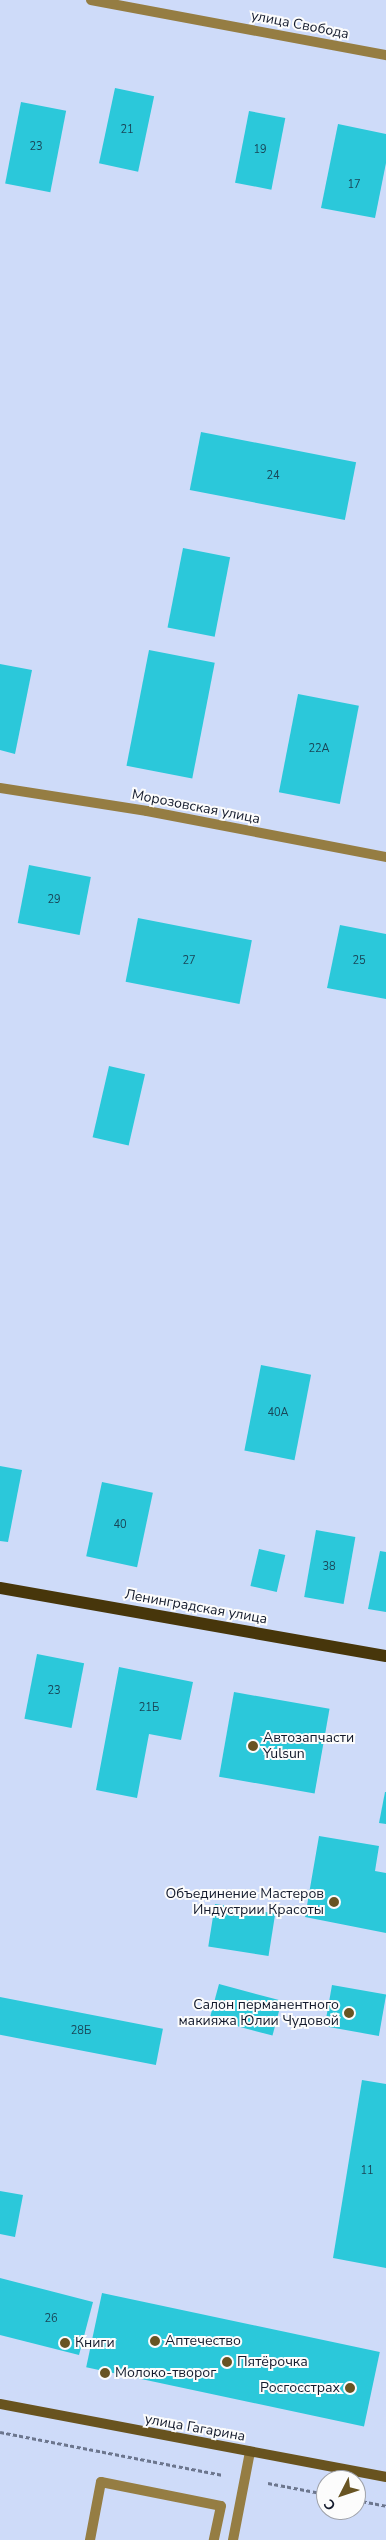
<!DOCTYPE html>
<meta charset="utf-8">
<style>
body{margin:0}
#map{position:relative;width:386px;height:2540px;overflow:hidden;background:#cedbf9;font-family:"Nunito Sans",sans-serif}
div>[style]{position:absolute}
.building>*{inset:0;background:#2bc8da;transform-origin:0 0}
.path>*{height:3px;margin-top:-1.5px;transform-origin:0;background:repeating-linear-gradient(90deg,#6c768e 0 4px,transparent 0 6.5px)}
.lane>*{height:10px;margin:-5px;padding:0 5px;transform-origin:5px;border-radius:5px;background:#957d43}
.street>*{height:10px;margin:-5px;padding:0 5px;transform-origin:5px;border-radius:5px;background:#957d43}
.secondary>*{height:10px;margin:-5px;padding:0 5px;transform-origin:5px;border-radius:5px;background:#68531f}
.primary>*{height:12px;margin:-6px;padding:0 6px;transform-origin:6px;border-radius:6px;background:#47360b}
.dots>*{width:14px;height:14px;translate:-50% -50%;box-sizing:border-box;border:2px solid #fcfcfc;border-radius:50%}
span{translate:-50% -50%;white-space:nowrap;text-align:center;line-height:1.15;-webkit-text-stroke:4px #fcfcfc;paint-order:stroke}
.number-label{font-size:11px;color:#194658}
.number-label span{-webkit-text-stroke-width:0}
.street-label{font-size:14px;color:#131a2c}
.poi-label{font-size:14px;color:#131a2c}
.left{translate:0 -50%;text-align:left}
.right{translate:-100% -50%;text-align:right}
.north{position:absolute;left:316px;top:2470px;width:50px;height:50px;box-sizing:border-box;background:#fcfcfc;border:1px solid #9fa2a9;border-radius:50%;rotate:229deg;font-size:14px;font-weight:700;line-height:20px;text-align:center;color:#131a2c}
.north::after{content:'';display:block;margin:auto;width:18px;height:22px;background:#685423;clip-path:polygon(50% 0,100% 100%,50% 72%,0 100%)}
</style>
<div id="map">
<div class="building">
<i style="left:115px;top:88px;width:40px;height:77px;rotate:12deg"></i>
<i style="left:21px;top:102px;width:46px;height:83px;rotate:11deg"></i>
<i style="left:249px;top:111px;width:37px;height:73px;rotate:11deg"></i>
<i style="clip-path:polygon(338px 124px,386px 134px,386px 163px,375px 218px,321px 208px)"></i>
<i style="left:201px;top:432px;width:158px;height:59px;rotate:11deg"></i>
<i style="left:183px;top:548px;width:48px;height:81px;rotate:11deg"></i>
<i style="left:149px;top:650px;width:67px;height:118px;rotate:11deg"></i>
<i style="clip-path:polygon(0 664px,32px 670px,15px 754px,0 750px)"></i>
<i style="left:298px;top:694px;width:62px;height:100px;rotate:11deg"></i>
<i style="left:29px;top:865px;width:63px;height:59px;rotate:11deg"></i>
<i style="left:138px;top:918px;width:116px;height:65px;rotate:11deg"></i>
<i style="clip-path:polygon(340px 925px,386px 934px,386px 999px,327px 988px)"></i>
<i style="left:109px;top:1066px;width:37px;height:73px;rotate:13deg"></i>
<i style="left:261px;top:1365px;width:51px;height:87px;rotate:11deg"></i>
<i style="clip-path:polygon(0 1466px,22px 1470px,8px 1542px,0 1541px)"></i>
<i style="left:102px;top:1482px;width:52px;height:76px;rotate:12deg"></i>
<i style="left:316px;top:1530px;width:40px;height:68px;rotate:10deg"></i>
<i style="left:259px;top:1549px;width:27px;height:38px;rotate:13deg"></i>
<i style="clip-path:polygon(380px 1551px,386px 1552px,386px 1612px,368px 1609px)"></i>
<i style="left:37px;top:1654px;width:48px;height:66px;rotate:11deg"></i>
<i style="clip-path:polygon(119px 1667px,193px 1682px,181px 1740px,149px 1734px,137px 1798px,96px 1790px)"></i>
<i style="left:234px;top:1692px;width:97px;height:86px;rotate:10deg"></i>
<i style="clip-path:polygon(385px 1792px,386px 1792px,386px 1824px,379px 1823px)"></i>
<i style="clip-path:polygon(319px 1836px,379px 1846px,375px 1871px,386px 1873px,386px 1933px,305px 1917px)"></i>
<i style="left:215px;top:1904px;width:61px;height:43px;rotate:9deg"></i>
<i style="left:219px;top:1984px;width:65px;height:36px;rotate:15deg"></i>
<i style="left:332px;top:1985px;width:55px;height:42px;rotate:10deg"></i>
<i style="left:0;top:1997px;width:166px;height:37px;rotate:11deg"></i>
<i style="clip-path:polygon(362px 2080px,386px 2084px,386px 2268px,333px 2258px)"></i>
<i style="clip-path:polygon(0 2191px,23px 2195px,15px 2237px,0 2234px)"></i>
<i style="clip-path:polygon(0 2278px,93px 2302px,79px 2355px,0 2335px)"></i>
<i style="left:102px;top:2293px;width:284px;height:76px;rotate:12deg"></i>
</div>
<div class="path">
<i style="left:0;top:2432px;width:227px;rotate:10.9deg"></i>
<i style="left:268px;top:2483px;width:59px;rotate:10.7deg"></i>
<i style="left:356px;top:2500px;width:31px;rotate:11deg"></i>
</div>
<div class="lane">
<i style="left:233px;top:2540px;width:90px;rotate:-79.1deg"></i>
</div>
<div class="street">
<i style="left:91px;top:0;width:300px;rotate:10.6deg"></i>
<i style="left:0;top:788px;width:149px;rotate:8.9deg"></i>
<i style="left:147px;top:811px;width:243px;rotate:10.9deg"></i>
<i style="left:90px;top:2540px;width:59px;rotate:-79.3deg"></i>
<i style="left:101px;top:2482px;width:122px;rotate:11.3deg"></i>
<i style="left:221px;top:2506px;width:35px;rotate:102deg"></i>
</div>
<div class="secondary">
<i style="left:0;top:2404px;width:393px;rotate:10.7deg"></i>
</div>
<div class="primary">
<i style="left:0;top:1588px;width:392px;rotate:10deg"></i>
</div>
<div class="dots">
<i style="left:253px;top:1746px;background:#685423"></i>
<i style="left:334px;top:1902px;background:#685423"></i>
<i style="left:349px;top:2013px;background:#685423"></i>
<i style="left:155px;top:2341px;background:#685423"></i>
<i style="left:65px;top:2343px;background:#685423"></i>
<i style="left:227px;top:2362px;background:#685423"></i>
<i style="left:105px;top:2373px;background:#685423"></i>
<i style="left:350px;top:2388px;background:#685423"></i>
</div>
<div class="number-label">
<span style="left:127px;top:130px">21</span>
<span style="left:36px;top:147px">23</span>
<span style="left:260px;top:150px">19</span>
<span style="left:354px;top:185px">17</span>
<span style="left:273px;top:476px">24</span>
<span style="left:319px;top:749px">22А</span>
<span style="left:54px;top:900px">29</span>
<span style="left:189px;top:961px">27</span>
<span style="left:359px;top:961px">25</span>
<span style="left:278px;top:1413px">40А</span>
<span style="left:120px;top:1525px">40</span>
<span style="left:329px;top:1567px">38</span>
<span style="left:54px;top:1691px">23</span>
<span style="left:149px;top:1708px">21Б</span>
<span style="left:81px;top:2031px">28Б</span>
<span style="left:367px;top:2171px">11</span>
<span style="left:51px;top:2319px">26</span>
</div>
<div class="street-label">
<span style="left:300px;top:25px;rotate:11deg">улица Свобода</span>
<span style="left:196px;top:807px;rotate:11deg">Морозовская улица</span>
<span style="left:196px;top:1607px;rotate:10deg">Ленинградская улица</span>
<span style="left:195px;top:2428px;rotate:10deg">улица Гагарина</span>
</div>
<div class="poi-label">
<span class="left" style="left:263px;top:1746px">Автозапчасти<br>Yulsun</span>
<span class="right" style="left:324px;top:1902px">Объединение Мастеров<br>Индустрии Красоты</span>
<span class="right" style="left:339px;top:2013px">Салон перманентного<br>макияжа Юлии Чудовой</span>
<span class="left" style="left:165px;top:2341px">Аптечество</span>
<span class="left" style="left:75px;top:2343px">Книги</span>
<span class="left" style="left:237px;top:2362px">Пятёрочка</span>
<span class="left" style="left:115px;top:2373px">Молоко-творог</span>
<span class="right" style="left:340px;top:2388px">Росгосстрах</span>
</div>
<div class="north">С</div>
</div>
